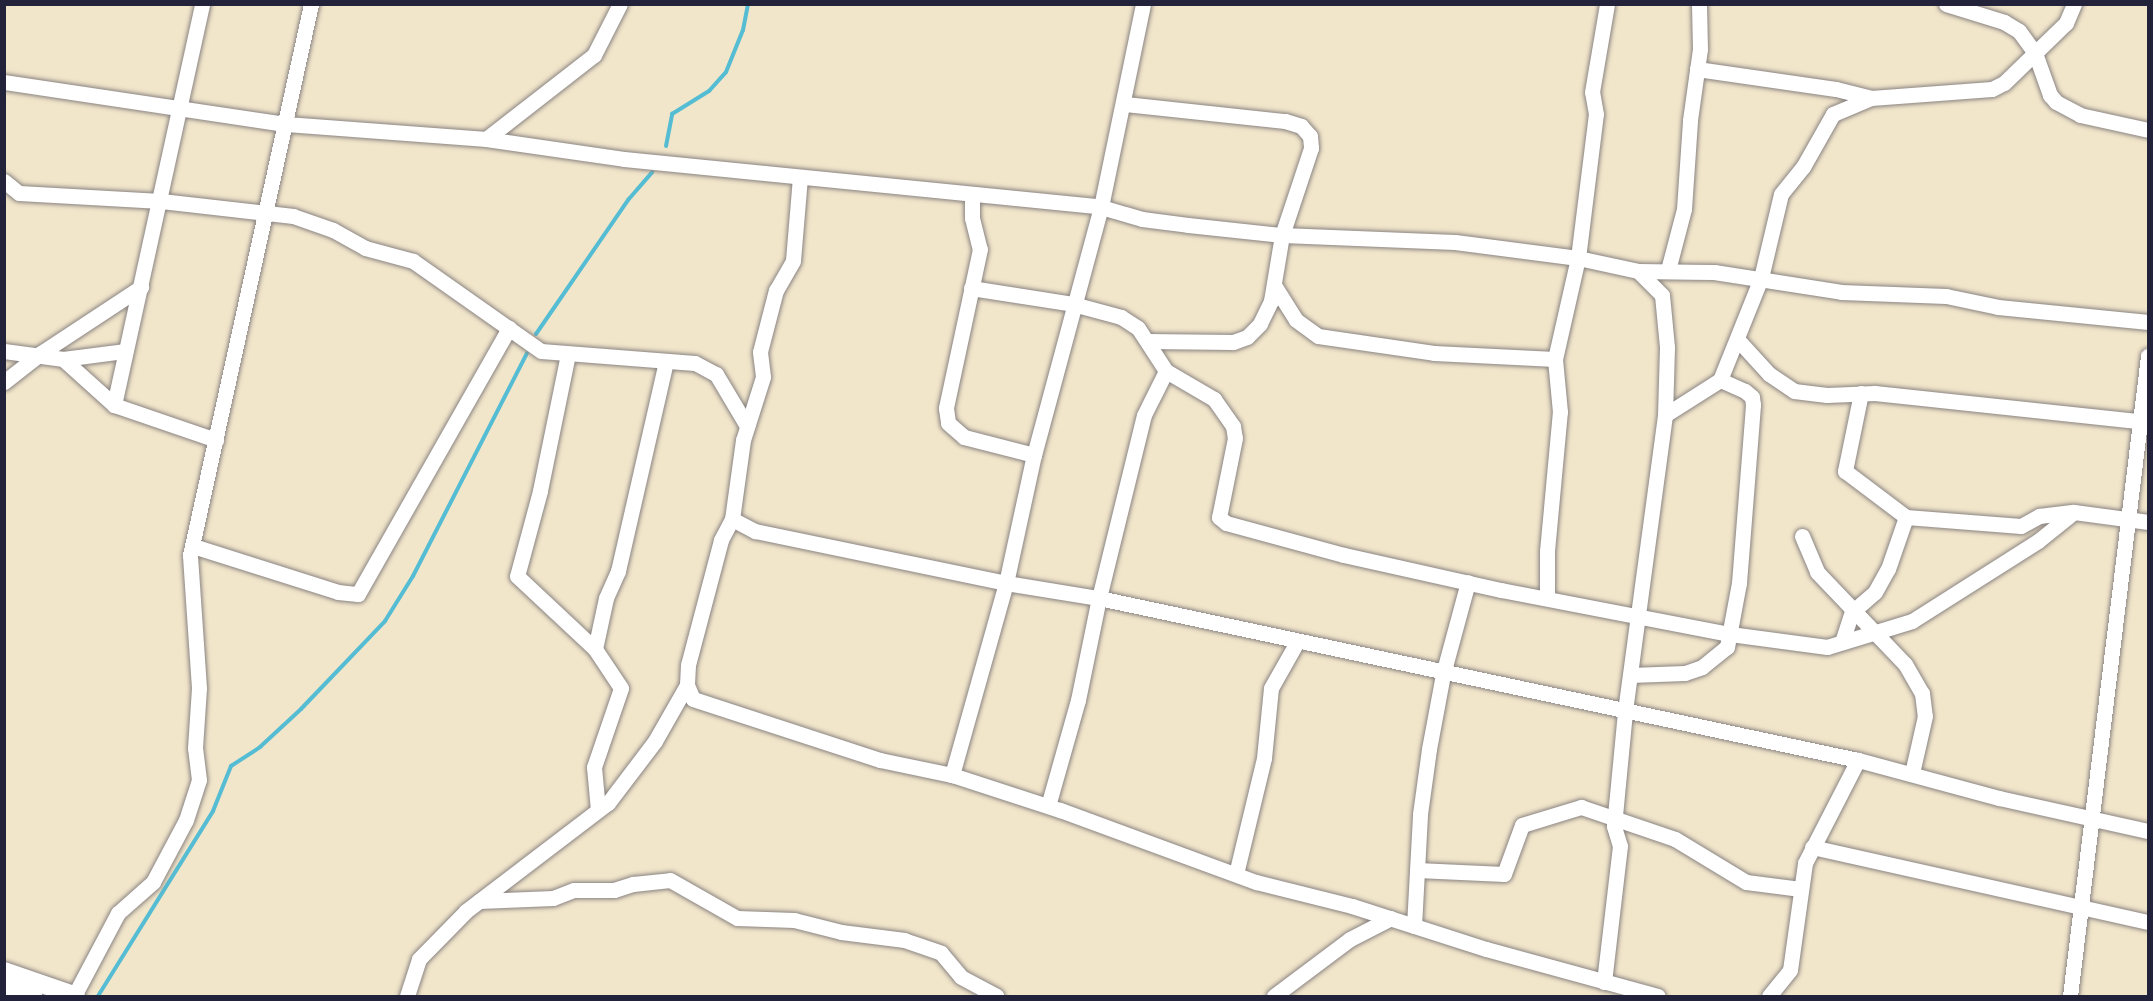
<!DOCTYPE html>
<style>
body{margin:0}
#map{position:relative;width:2153px;height:1001px;overflow:hidden;background:#f1e5ca;font-family:Kalam,sans-serif}
div>[style]{position:absolute}
.stream>*{height:4px;margin:-2px;padding:0 2px;transform-origin:2px;border-radius:2px;background:#55bdd3}
.roads{filter:drop-shadow(0 0 2px #8a8482) drop-shadow(0 0 2px #8a8482)}
.minor>*{height:15px;margin:-7.5px;padding:0 7.5px;transform-origin:7.5px;border-radius:7.5px;background:#fff}
.tertiary>*{height:18px;margin:-9px;padding:0 9px;transform-origin:9px;border-radius:9px;background:#fff}
span{translate:-50% -50%;white-space:nowrap;text-align:center;line-height:1.15;-webkit-text-stroke:4.5px #fdfcf7;paint-order:stroke}
.frame{position:absolute;inset:0;border:6px solid #22223b;pointer-events:none}
</style>
<div id="map">
<div class="stream">
<i style="left:666px;top:146px;width:33px;rotate:-79deg"></i>
<i style="left:672px;top:114px;width:44px;rotate:-31.9deg"></i>
<i style="left:709px;top:91px;width:25px;rotate:-48deg"></i>
<i style="left:726px;top:72px;width:45px;rotate:-68deg"></i>
<i style="left:743px;top:30px;width:26px;rotate:-79deg"></i>
<i style="left:536px;top:334px;width:163px;rotate:-55.5deg"></i>
<i style="left:628px;top:200px;width:37px;rotate:-49deg"></i>
<i style="left:98px;top:996px;width:218px;rotate:-58.1deg"></i>
<i style="left:213px;top:811px;width:48px;rotate:-68.2deg"></i>
<i style="left:231px;top:766px;width:35px;rotate:-33deg"></i>
<i style="left:260px;top:747px;width:56px;rotate:-42.8deg"></i>
<i style="left:301px;top:709px;width:122px;rotate:-46.3deg"></i>
<i style="left:385px;top:621px;width:53px;rotate:-58.1deg"></i>
<i style="left:413px;top:576px;width:250px;rotate:-62.9deg"></i>
</div>
<div class="roads">
<div class="minor">
<i style="left:1946px;top:4px;width:61px;rotate:17.2deg"></i>
<i style="left:2004px;top:22px;width:17px;rotate:31deg"></i>
<i style="left:2019px;top:31px;width:27px;rotate:54deg"></i>
<i style="left:2035px;top:53px;width:45px;rotate:70.3deg"></i>
<i style="left:2050px;top:95px;width:9px;rotate:49deg"></i>
<i style="left:2056px;top:102px;width:27px;rotate:28deg"></i>
<i style="left:2080px;top:115px;width:70px;rotate:12.4deg"></i>
<i style="left:1697px;top:69px;width:140px;rotate:8.2deg"></i>
<i style="left:1836px;top:89px;width:36px;rotate:14deg"></i>
<i style="left:4px;top:82px;width:285px;rotate:8.5deg"></i>
<i style="left:286px;top:124px;width:201px;rotate:4.3deg"></i>
<i style="left:486px;top:139px;width:139px;rotate:8.2deg"></i>
<i style="left:624px;top:159px;width:479px;rotate:5.7deg"></i>
<i style="left:1101px;top:207px;width:43px;rotate:16.3deg"></i>
<i style="left:1142px;top:219px;width:46px;rotate:7.4deg"></i>
<i style="left:1188px;top:225px;width:95px;rotate:6.1deg"></i>
<i style="left:1282px;top:235px;width:173px;rotate:2.3deg"></i>
<i style="left:1455px;top:242px;width:124px;rotate:7.4deg"></i>
<i style="left:1578px;top:258px;width:61px;rotate:12.2deg"></i>
<i style="left:1638px;top:271px;width:76px;rotate:0.8deg"></i>
<i style="left:1714px;top:272px;width:129px;rotate:8.9deg"></i>
<i style="left:1841px;top:292px;width:105px;rotate:2.2deg"></i>
<i style="left:1946px;top:296px;width:53px;rotate:11.9deg"></i>
<i style="left:1998px;top:307px;width:151px;rotate:5.7deg"></i>
<i style="left:1125px;top:104px;width:161px;rotate:6.1deg"></i>
<i style="left:1285px;top:121px;width:17px;rotate:17deg"></i>
<i style="left:1301px;top:126px;width:13px;rotate:48deg"></i>
<i style="left:1310px;top:136px;width:12px;rotate:85deg"></i>
<i style="left:1311px;top:148px;width:92px;rotate:108.4deg"></i>
<i style="left:1282px;top:235px;width:67px;rotate:99.5deg"></i>
<i style="left:1271px;top:301px;width:25px;rotate:116deg"></i>
<i style="left:1260px;top:324px;width:18px;rotate:135deg"></i>
<i style="left:1247px;top:337px;width:15px;rotate:160deg"></i>
<i style="left:1233px;top:342px;width:85px;rotate:-179.3deg"></i>
<i style="left:486px;top:139px;width:137px;rotate:-37.9deg"></i>
<i style="left:594px;top:55px;width:57px;rotate:-63deg"></i>
<i style="left:800px;top:177px;width:84px;rotate:94.8deg"></i>
<i style="left:793px;top:261px;width:34px;rotate:120deg"></i>
<i style="left:776px;top:290px;width:64px;rotate:104.5deg"></i>
<i style="left:760px;top:352px;width:25px;rotate:83deg"></i>
<i style="left:763px;top:377px;width:66px;rotate:107.6deg"></i>
<i style="left:743px;top:440px;width:80px;rotate:97.9deg"></i>
<i style="left:732px;top:519px;width:24px;rotate:118deg"></i>
<i style="left:721px;top:540px;width:129px;rotate:104.8deg"></i>
<i style="left:688px;top:665px;width:20px;rotate:93deg"></i>
<i style="left:687px;top:685px;width:15px;rotate:67deg"></i>
<i style="left:693px;top:699px;width:197px;rotate:18.1deg"></i>
<i style="left:880px;top:760px;width:74px;rotate:11.8deg"></i>
<i style="left:952px;top:775px;width:114px;rotate:18deg"></i>
<i style="left:1060px;top:810px;width:209px;rotate:20.2deg"></i>
<i style="left:1256px;top:882px;width:99px;rotate:14deg"></i>
<i style="left:1352px;top:906px;width:141px;rotate:17.8deg"></i>
<i style="left:1486px;top:949px;width:178px;rotate:15.3deg"></i>
<i style="left:4px;top:181px;width:19px;rotate:39deg"></i>
<i style="left:19px;top:193px;width:142px;rotate:3.2deg"></i>
<i style="left:161px;top:201px;width:133px;rotate:6.5deg"></i>
<i style="left:293px;top:216px;width:42px;rotate:19.3deg"></i>
<i style="left:333px;top:230px;width:37px;rotate:29deg"></i>
<i style="left:365px;top:248px;width:50px;rotate:15.2deg"></i>
<i style="left:413px;top:261px;width:156px;rotate:35.1deg"></i>
<i style="left:541px;top:351px;width:154px;rotate:4.5deg"></i>
<i style="left:695px;top:363px;width:24px;rotate:28deg"></i>
<i style="left:716px;top:374px;width:61px;rotate:59.2deg"></i>
<i style="left:972px;top:194px;width:24px;rotate:90deg"></i>
<i style="left:972px;top:218px;width:32px;rotate:76deg"></i>
<i style="left:980px;top:249px;width:163px;rotate:102.1deg"></i>
<i style="left:946px;top:408px;width:15px;rotate:82deg"></i>
<i style="left:948px;top:423px;width:21px;rotate:41deg"></i>
<i style="left:964px;top:437px;width:72px;rotate:14.4deg"></i>
<i style="left:1668px;top:270px;width:63px;rotate:-75.3deg"></i>
<i style="left:1684px;top:209px;width:89px;rotate:-86.1deg"></i>
<i style="left:1690px;top:120px;width:72px;rotate:-82deg"></i>
<i style="left:1700px;top:49px;width:45px;rotate:-91.3deg"></i>
<i style="left:1274px;top:285px;width:41px;rotate:57.8deg"></i>
<i style="left:1296px;top:320px;width:27px;rotate:36deg"></i>
<i style="left:1318px;top:336px;width:117px;rotate:8.3deg"></i>
<i style="left:1434px;top:353px;width:121px;rotate:2.8deg"></i>
<i style="left:971px;top:288px;width:103px;rotate:8.9deg"></i>
<i style="left:1073px;top:304px;width:50px;rotate:15.2deg"></i>
<i style="left:1121px;top:317px;width:20px;rotate:33deg"></i>
<i style="left:1138px;top:328px;width:51px;rotate:56.9deg"></i>
<i style="left:1166px;top:371px;width:56px;rotate:30.3deg"></i>
<i style="left:1214px;top:399px;width:33px;rotate:55deg"></i>
<i style="left:1233px;top:426px;width:12px;rotate:81deg"></i>
<i style="left:1235px;top:438px;width:81px;rotate:101.4deg"></i>
<i style="left:1219px;top:517px;width:9px;rotate:41deg"></i>
<i style="left:1226px;top:523px;width:122px;rotate:15.2deg"></i>
<i style="left:1344px;top:555px;width:161px;rotate:12.6deg"></i>
<i style="left:1501px;top:590px;width:233px;rotate:10.9deg"></i>
<i style="left:1730px;top:634px;width:98px;rotate:7.6deg"></i>
<i style="left:1827px;top:647px;width:89px;rotate:-17deg"></i>
<i style="left:1912px;top:621px;width:149px;rotate:-32.4deg"></i>
<i style="left:2038px;top:541px;width:46px;rotate:-38.9deg"></i>
<i style="left:1738px;top:340px;width:46px;rotate:47.6deg"></i>
<i style="left:1769px;top:374px;width:30px;rotate:34deg"></i>
<i style="left:1794px;top:391px;width:33px;rotate:7deg"></i>
<i style="left:1827px;top:395px;width:48px;rotate:-2.4deg"></i>
<i style="left:1875px;top:393px;width:275px;rotate:6.1deg"></i>
<i style="left:4px;top:351px;width:60px;rotate:7.7deg"></i>
<i style="left:63px;top:359px;width:63px;rotate:-7.4deg"></i>
<i style="left:568px;top:354px;width:140px;rotate:101.6deg"></i>
<i style="left:540px;top:491px;width:88px;rotate:105.1deg"></i>
<i style="left:517px;top:576px;width:107px;rotate:43.1deg"></i>
<i style="left:63px;top:359px;width:69px;rotate:42deg"></i>
<i style="left:114px;top:405px;width:108px;rotate:18.9deg"></i>
<i style="left:4px;top:382px;width:47px;rotate:-38.1deg"></i>
<i style="left:41px;top:353px;width:120px;rotate:-33.4deg"></i>
<i style="left:1861px;top:393px;width:80px;rotate:101.6deg"></i>
<i style="left:1845px;top:471px;width:76px;rotate:37deg"></i>
<i style="left:114px;top:405px;width:411px;rotate:-77.6deg"></i>
<i style="left:1665px;top:415px;width:65px;rotate:-32.5deg"></i>
<i style="left:1720px;top:380px;width:110px;rotate:-68.1deg"></i>
<i style="left:1761px;top:278px;width:86px;rotate:-76.6deg"></i>
<i style="left:1781px;top:194px;width:35px;rotate:-51deg"></i>
<i style="left:1803px;top:167px;width:61px;rotate:-60.5deg"></i>
<i style="left:1833px;top:114px;width:41px;rotate:-22.8deg"></i>
<i style="left:1871px;top:98px;width:121px;rotate:-4.3deg"></i>
<i style="left:1992px;top:89px;width:13px;rotate:-27deg"></i>
<i style="left:2004px;top:83px;width:86px;rotate:-44.1deg"></i>
<i style="left:2066px;top:23px;width:21px;rotate:-67deg"></i>
<i style="left:732px;top:519px;width:26px;rotate:28deg"></i>
<i style="left:755px;top:531px;width:256px;rotate:11.7deg"></i>
<i style="left:1006px;top:583px;width:94px;rotate:9.2deg"></i>
<i style="left:1099px;top:598px;width:188px;rotate:-76.2deg"></i>
<i style="left:1144px;top:415px;width:49px;rotate:-63.4deg"></i>
<i style="left:1802px;top:536px;width:39px;rotate:67deg"></i>
<i style="left:1817px;top:572px;width:127px;rotate:46.3deg"></i>
<i style="left:1905px;top:664px;width:34px;rotate:60deg"></i>
<i style="left:1922px;top:693px;width:23px;rotate:83deg"></i>
<i style="left:1925px;top:716px;width:58px;rotate:102.8deg"></i>
<i style="left:193px;top:546px;width:152px;rotate:17.6deg"></i>
<i style="left:338px;top:592px;width:20px;rotate:6deg"></i>
<i style="left:358px;top:594px;width:306px;rotate:-60.4deg"></i>
<i style="left:1547px;top:598px;width:47px;rotate:-90deg"></i>
<i style="left:1547px;top:551px;width:140px;rotate:-84.7deg"></i>
<i style="left:1560px;top:412px;width:53px;rotate:-95.4deg"></i>
<i style="left:1555px;top:359px;width:104px;rotate:-77.2deg"></i>
<i style="left:1578px;top:258px;width:145px;rotate:-82.9deg"></i>
<i style="left:1596px;top:114px;width:22px;rotate:-100deg"></i>
<i style="left:1592px;top:92px;width:89px;rotate:-80.3deg"></i>
<i style="left:1842px;top:642px;width:32px;rotate:-72deg"></i>
<i style="left:1852px;top:612px;width:30px;rotate:-41deg"></i>
<i style="left:1875px;top:592px;width:26px;rotate:-61deg"></i>
<i style="left:1888px;top:569px;width:55px;rotate:-70.9deg"></i>
<i style="left:1906px;top:517px;width:115px;rotate:4.5deg"></i>
<i style="left:2021px;top:526px;width:21px;rotate:-29deg"></i>
<i style="left:2039px;top:516px;width:35px;rotate:-7deg"></i>
<i style="left:2074px;top:512px;width:75px;rotate:7.7deg"></i>
<i style="left:1630px;top:675px;width:55px;rotate:-2.1deg"></i>
<i style="left:1685px;top:673px;width:18px;rotate:-19deg"></i>
<i style="left:1702px;top:667px;width:32px;rotate:-39deg"></i>
<i style="left:1727px;top:647px;width:65px;rotate:-79.4deg"></i>
<i style="left:1739px;top:583px;width:179px;rotate:-85.5deg"></i>
<i style="left:1753px;top:405px;width:8px;rotate:-97deg"></i>
<i style="left:1752px;top:397px;width:9px;rotate:-139deg"></i>
<i style="left:1745px;top:391px;width:27px;rotate:-156deg"></i>
<i style="left:952px;top:775px;width:199px;rotate:-74.3deg"></i>
<i style="left:1006px;top:583px;width:131px;rotate:-77.7deg"></i>
<i style="left:1034px;top:455px;width:257px;rotate:-74.9deg"></i>
<i style="left:1101px;top:207px;width:207px;rotate:-78.3deg"></i>
<i style="left:1048px;top:806px;width:110px;rotate:-74.2deg"></i>
<i style="left:1078px;top:700px;width:104px;rotate:-78.4deg"></i>
<i style="left:1099px;top:598px;width:776px;rotate:12.05deg"></i>
<i style="left:1858px;top:760px;width:146px;rotate:15.1deg"></i>
<i style="left:1999px;top:798px;width:153px;rotate:12.5deg"></i>
<i style="left:598px;top:810px;width:43px;rotate:-95.3deg"></i>
<i style="left:594px;top:767px;width:83px;rotate:-71.1deg"></i>
<i style="left:621px;top:688px;width:47px;rotate:-123.7deg"></i>
<i style="left:595px;top:649px;width:52px;rotate:-77.8deg"></i>
<i style="left:606px;top:598px;width:30px;rotate:-66deg"></i>
<i style="left:618px;top:571px;width:215px;rotate:-77.1deg"></i>
<i style="left:1812px;top:847px;width:344px;rotate:12.6deg"></i>
<i style="left:1417px;top:870px;width:87px;rotate:2.6deg"></i>
<i style="left:1504px;top:874px;width:52px;rotate:-69.8deg"></i>
<i style="left:1522px;top:825px;width:62px;rotate:-17deg"></i>
<i style="left:1581px;top:807px;width:99px;rotate:18.8deg"></i>
<i style="left:1675px;top:839px;width:83px;rotate:31.2deg"></i>
<i style="left:1746px;top:882px;width:55px;rotate:7.3deg"></i>
<i style="left:1236px;top:874px;width:119px;rotate:-76.4deg"></i>
<i style="left:1264px;top:758px;width:70px;rotate:-84.3deg"></i>
<i style="left:1271px;top:688px;width:53px;rotate:-60.5deg"></i>
<i style="left:479px;top:901px;width:74px;rotate:-2.3deg"></i>
<i style="left:553px;top:898px;width:22px;rotate:-21deg"></i>
<i style="left:574px;top:890px;width:40px"></i>
<i style="left:614px;top:890px;width:20px;rotate:-18deg"></i>
<i style="left:633px;top:884px;width:37px;rotate:-6deg"></i>
<i style="left:670px;top:880px;width:77px;rotate:29.6deg"></i>
<i style="left:737px;top:918px;width:57px;rotate:2deg"></i>
<i style="left:794px;top:920px;width:49px;rotate:14.3deg"></i>
<i style="left:841px;top:932px;width:64px;rotate:7.2deg"></i>
<i style="left:904px;top:940px;width:39px;rotate:19deg"></i>
<i style="left:941px;top:953px;width:31px;rotate:50deg"></i>
<i style="left:961px;top:977px;width:40px;rotate:28deg"></i>
<i style="left:1414px;top:926px;width:112px;rotate:-86.9deg"></i>
<i style="left:1420px;top:814px;width:66px;rotate:-82.1deg"></i>
<i style="left:1429px;top:749px;width:76px;rotate:-79.4deg"></i>
<i style="left:1443px;top:674px;width:95px;rotate:-74.8deg"></i>
<i style="left:1604px;top:982px;width:137px;rotate:-83.3deg"></i>
<i style="left:1620px;top:846px;width:21px;rotate:-107deg"></i>
<i style="left:1614px;top:826px;width:116px;rotate:-84.5deg"></i>
<i style="left:1625px;top:711px;width:299px;rotate:-82.3deg"></i>
<i style="left:1665px;top:415px;width:68px;rotate:-88.3deg"></i>
<i style="left:1667px;top:347px;width:52px;rotate:-95.5deg"></i>
<i style="left:1662px;top:295px;width:34px;rotate:-135deg"></i>
<i style="left:74px;top:996px;width:94px;rotate:-62.1deg"></i>
<i style="left:118px;top:913px;width:47px;rotate:-41.5deg"></i>
<i style="left:153px;top:882px;width:70px;rotate:-62deg"></i>
<i style="left:186px;top:820px;width:42px;rotate:-72deg"></i>
<i style="left:199px;top:780px;width:32px;rotate:-97deg"></i>
<i style="left:195px;top:748px;width:60px;rotate:-86.2deg"></i>
<i style="left:199px;top:688px;width:133px;rotate:-93.9deg"></i>
<i style="left:190px;top:555px;width:564px;rotate:-77.61deg"></i>
<i style="left:407px;top:996px;width:39px;rotate:-72deg"></i>
<i style="left:419px;top:959px;width:67px;rotate:-45.6deg"></i>
<i style="left:466px;top:911px;width:178px;rotate:-37.3deg"></i>
<i style="left:608px;top:803px;width:78px;rotate:-52.8deg"></i>
<i style="left:655px;top:741px;width:64px;rotate:-60.3deg"></i>
<i style="left:1274px;top:996px;width:95px;rotate:-36.9deg"></i>
<i style="left:1350px;top:939px;width:46px;rotate:-27.1deg"></i>
<i style="left:1769px;top:996px;width:33px;rotate:-51deg"></i>
<i style="left:1790px;top:970px;width:108px;rotate:-82deg"></i>
<i style="left:1805px;top:863px;width:116px;rotate:-62.8deg"></i>
<i style="left:2070px;top:996px;width:645px;rotate:-83.05deg"></i>
</div>
<div class="tertiary">
<i style="left:4px;top:971px;width:76px;rotate:19.1deg"></i>
<i style="left:4px;top:986px;width:31px;rotate:19deg"></i>
</div>
</div>
<div class="frame"></div>
</div>
